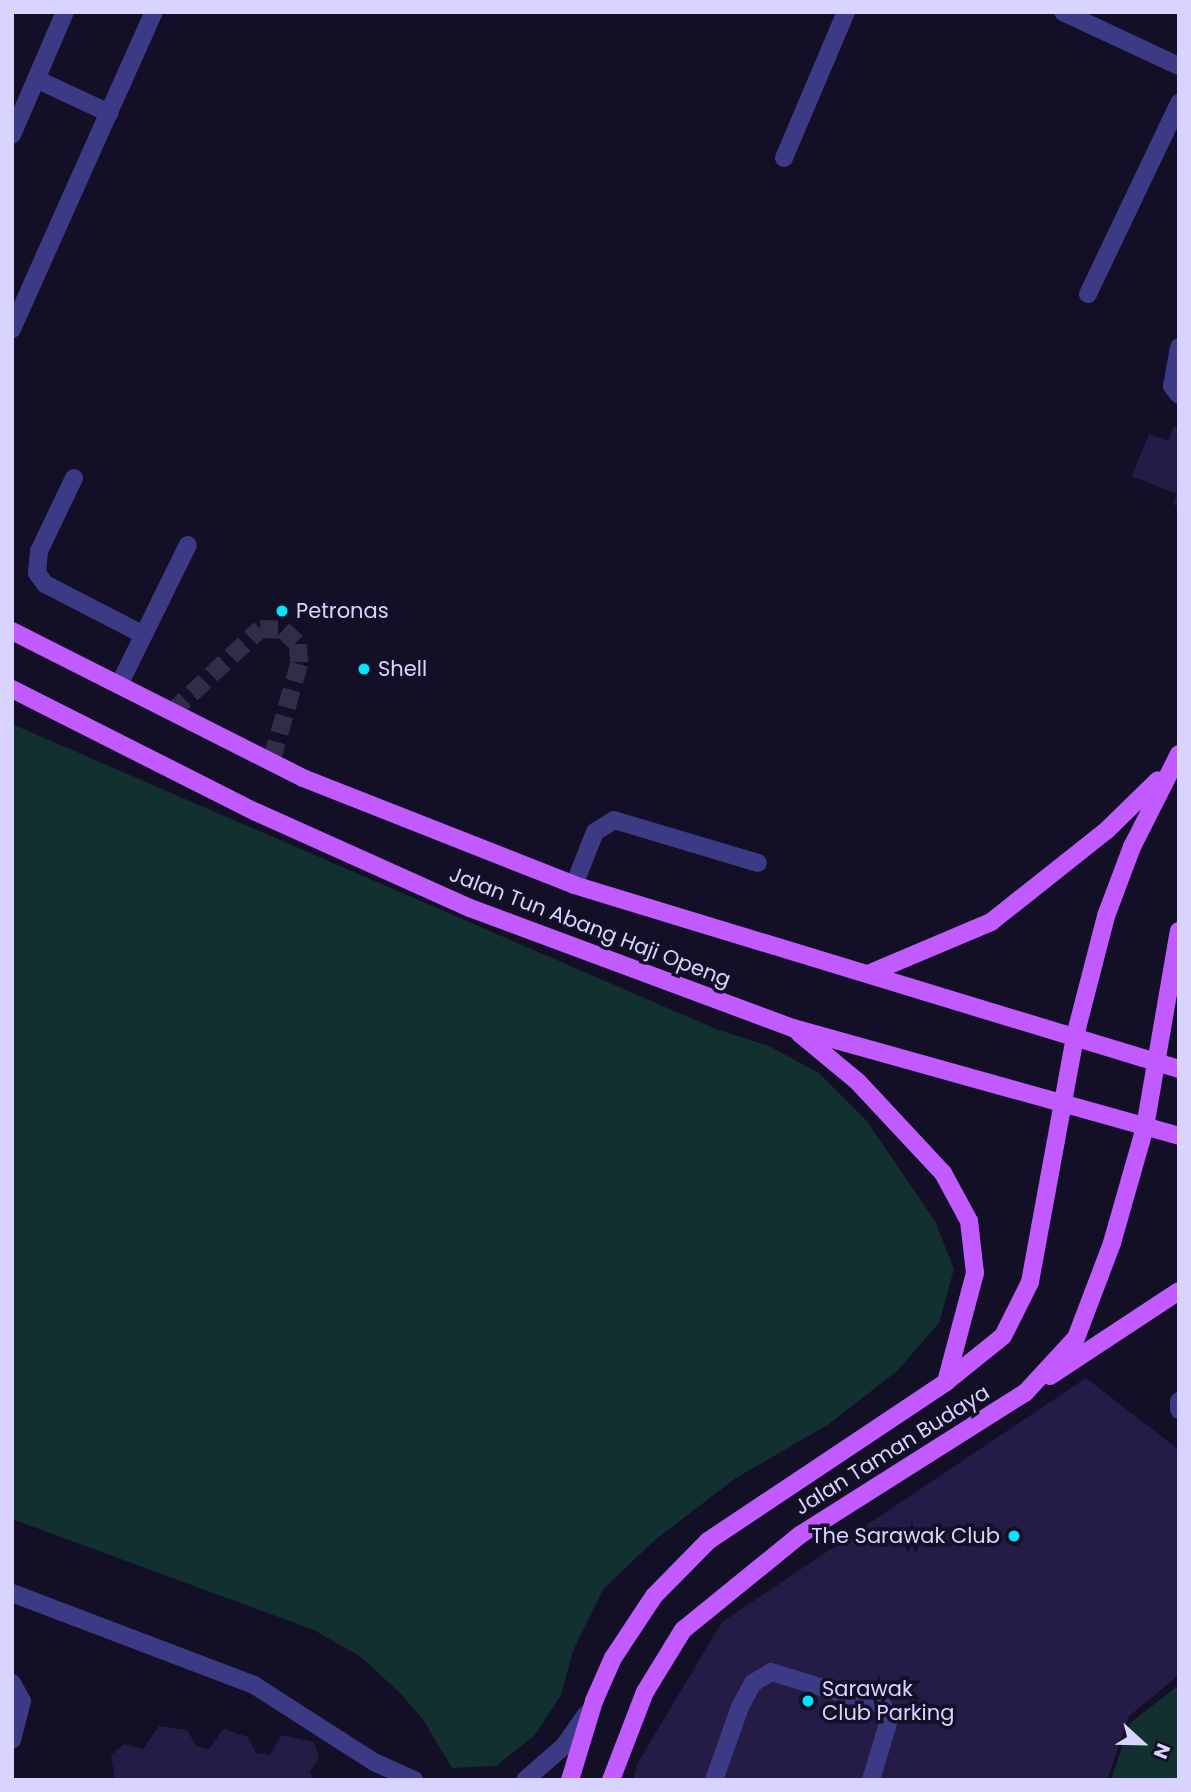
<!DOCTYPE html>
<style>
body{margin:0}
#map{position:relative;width:1191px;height:1792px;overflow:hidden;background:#130f26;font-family:Poppins,sans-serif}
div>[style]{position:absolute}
.green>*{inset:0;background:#12302f}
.building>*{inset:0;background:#241b47}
.minor-tunnel>*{height:18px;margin-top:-9px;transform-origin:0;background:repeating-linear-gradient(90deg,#312d47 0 18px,transparent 0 27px)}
.minor>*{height:18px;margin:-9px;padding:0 9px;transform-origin:9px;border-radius:9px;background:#3d3a85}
.major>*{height:18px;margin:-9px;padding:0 9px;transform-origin:9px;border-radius:9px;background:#c25bff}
.dots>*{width:19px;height:19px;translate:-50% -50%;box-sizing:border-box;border:4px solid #130f26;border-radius:50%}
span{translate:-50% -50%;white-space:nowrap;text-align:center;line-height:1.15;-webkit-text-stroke:7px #130f26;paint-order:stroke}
.poi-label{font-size:21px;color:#d9d4ff}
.left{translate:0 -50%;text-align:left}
.right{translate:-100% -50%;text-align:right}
.street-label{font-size:21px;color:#d9d4ff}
.frame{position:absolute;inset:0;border:14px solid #d9d4ff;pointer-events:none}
.north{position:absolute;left:1107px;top:1708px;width:70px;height:70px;-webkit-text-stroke:5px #130f26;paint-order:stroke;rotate:112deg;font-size:19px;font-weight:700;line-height:28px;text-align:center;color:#d9d4ff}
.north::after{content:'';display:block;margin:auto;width:24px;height:32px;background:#d9d4ff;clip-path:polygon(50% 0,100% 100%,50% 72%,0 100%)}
</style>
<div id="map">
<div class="green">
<i style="clip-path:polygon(12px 724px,716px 1029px,769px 1046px,819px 1073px,866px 1120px,935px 1221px,954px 1269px,939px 1323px,897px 1371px,829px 1424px,736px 1478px,656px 1539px,603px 1589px,573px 1651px,561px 1695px,535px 1735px,496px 1766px,452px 1768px,424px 1721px,400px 1693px,361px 1657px,314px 1630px,12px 1519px)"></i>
<i style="clip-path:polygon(1179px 1685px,1179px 1780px,1111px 1780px,1130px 1723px)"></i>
</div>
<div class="building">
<i style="clip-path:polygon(1174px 426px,1179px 428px,1179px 507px,1173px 504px,1177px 494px,1132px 476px,1149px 434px,1168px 441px)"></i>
<i style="clip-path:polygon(1086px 1378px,1179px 1450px,1179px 1675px,1129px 1716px,1107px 1780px,633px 1780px,637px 1764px,722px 1622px)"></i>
<i style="clip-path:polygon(159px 1726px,187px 1730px,196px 1746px,209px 1749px,223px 1729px,248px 1737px,256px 1753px,270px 1755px,281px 1735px,314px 1742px,319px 1758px,310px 1772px,314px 1780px,115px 1780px,111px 1755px,124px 1744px,143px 1749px)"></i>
</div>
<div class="minor-tunnel">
<i style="left:172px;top:712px;width:121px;rotate:-43.3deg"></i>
<i style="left:260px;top:629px;width:23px;rotate:2deg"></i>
<i style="left:283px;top:630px;width:21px;rotate:43deg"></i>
<i style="left:298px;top:644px;width:20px;rotate:87deg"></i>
<i style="left:299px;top:664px;width:102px;rotate:105.9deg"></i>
</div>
<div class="minor">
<i style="left:1063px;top:12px;width:128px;rotate:25deg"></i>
<i style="left:36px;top:79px;width:81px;rotate:25deg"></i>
<i style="left:12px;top:135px;width:134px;rotate:-66.7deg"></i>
<i style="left:784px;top:158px;width:159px;rotate:-67deg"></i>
<i style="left:1088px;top:294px;width:212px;rotate:-64.5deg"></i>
<i style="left:12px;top:329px;width:347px;rotate:-65.9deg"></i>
<i style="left:1179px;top:347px;width:40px;rotate:100deg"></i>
<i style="left:1172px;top:386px;width:11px;rotate:52deg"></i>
<i style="left:74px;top:478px;width:81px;rotate:115.6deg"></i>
<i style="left:39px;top:551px;width:22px;rotate:95deg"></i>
<i style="left:37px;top:573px;width:14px;rotate:54deg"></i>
<i style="left:45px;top:584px;width:109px;rotate:27.3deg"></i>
<i style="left:119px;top:685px;width:156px;rotate:-63.8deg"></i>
<i style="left:574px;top:885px;width:57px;rotate:-68.4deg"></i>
<i style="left:595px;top:832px;width:22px;rotate:-32deg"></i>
<i style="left:614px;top:820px;width:150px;rotate:16.6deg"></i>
<i style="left:1179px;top:1401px;width:9px;rotate:90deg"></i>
<i style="left:12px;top:1593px;width:259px;rotate:20.8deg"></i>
<i style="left:254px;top:1685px;width:143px;rotate:32.7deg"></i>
<i style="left:374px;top:1762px;width:44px;rotate:24.2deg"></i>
<i style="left:12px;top:1683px;width:21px;rotate:61deg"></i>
<i style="left:22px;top:1701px;width:40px;rotate:104.4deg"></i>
<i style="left:525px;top:1780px;width:52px;rotate:-41.1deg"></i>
<i style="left:564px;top:1746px;width:39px;rotate:-55deg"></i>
<i style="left:714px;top:1780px;width:77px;rotate:-70.4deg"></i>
<i style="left:740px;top:1707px;width:27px;rotate:-62deg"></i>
<i style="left:753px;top:1683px;width:21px;rotate:-31deg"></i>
<i style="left:771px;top:1672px;width:117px;rotate:16.9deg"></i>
<i style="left:883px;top:1706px;width:15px;rotate:67deg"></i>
<i style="left:889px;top:1720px;width:63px;rotate:106.7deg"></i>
</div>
<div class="major">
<i style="left:12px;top:631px;width:326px;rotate:26.8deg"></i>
<i style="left:303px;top:778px;width:291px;rotate:21.5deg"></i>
<i style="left:574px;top:885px;width:632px;rotate:16.92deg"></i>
<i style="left:12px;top:689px;width:273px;rotate:26.8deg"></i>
<i style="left:256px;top:812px;width:235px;rotate:24.2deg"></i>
<i style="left:470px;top:908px;width:345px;rotate:20.4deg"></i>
<i style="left:793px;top:1028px;width:401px;rotate:15.6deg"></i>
<i style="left:868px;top:974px;width:134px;rotate:-22.9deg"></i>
<i style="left:991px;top:922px;width:148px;rotate:-38.4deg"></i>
<i style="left:1107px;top:830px;width:71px;rotate:-44.4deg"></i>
<i style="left:799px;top:1033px;width:77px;rotate:39.7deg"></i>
<i style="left:858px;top:1082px;width:125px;rotate:47deg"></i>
<i style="left:943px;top:1173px;width:55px;rotate:61.6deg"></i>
<i style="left:969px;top:1221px;width:52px;rotate:83.4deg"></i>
<i style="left:975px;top:1273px;width:113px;rotate:104.9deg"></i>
<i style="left:1050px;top:1376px;width:154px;rotate:-33.4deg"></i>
<i style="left:570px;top:1780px;width:83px;rotate:-73.1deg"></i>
<i style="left:594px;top:1701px;width:47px;rotate:-66.2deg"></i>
<i style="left:613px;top:1658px;width:74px;rotate:-56.5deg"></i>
<i style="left:654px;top:1596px;width:77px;rotate:-45.5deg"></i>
<i style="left:708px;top:1541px;width:286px;rotate:-33.7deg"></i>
<i style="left:946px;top:1382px;width:73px;rotate:-38.9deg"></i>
<i style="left:1003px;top:1336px;width:60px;rotate:-63.4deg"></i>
<i style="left:1030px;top:1282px;width:250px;rotate:-79.6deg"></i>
<i style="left:1075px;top:1036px;width:124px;rotate:-75.5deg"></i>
<i style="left:1106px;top:916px;width:74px;rotate:-69.4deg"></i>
<i style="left:1132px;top:847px;width:104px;rotate:-63.2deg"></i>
<i style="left:611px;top:1780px;width:94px;rotate:-68.9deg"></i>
<i style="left:645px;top:1692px;width:73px;rotate:-58.5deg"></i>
<i style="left:683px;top:1630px;width:151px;rotate:-39.1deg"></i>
<i style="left:800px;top:1535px;width:266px;rotate:-32.3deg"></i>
<i style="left:1025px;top:1393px;width:75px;rotate:-47.2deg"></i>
<i style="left:1076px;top:1338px;width:102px;rotate:-69.2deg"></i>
<i style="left:1112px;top:1243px;width:121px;rotate:-74.1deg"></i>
<i style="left:1145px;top:1127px;width:199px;rotate:-80.2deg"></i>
</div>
<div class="dots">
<i style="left:282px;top:611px;background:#00e5ff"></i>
<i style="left:364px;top:669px;background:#00e5ff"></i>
<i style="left:1014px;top:1536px;background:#00e5ff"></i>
<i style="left:808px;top:1701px;background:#00e5ff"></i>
</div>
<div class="poi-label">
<span class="left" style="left:296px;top:611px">Petronas</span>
<span class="left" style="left:378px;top:669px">Shell</span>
<span class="right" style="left:1000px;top:1536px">The Sarawak Club</span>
<span class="left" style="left:822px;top:1701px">Sarawak<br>Club Parking</span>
</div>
<div class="street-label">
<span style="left:590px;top:927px;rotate:21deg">Jalan Tun Abang Haji Openg</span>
<span style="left:892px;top:1450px;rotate:-32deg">Jalan Taman Budaya</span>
</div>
<div class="frame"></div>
<div class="north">N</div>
</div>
